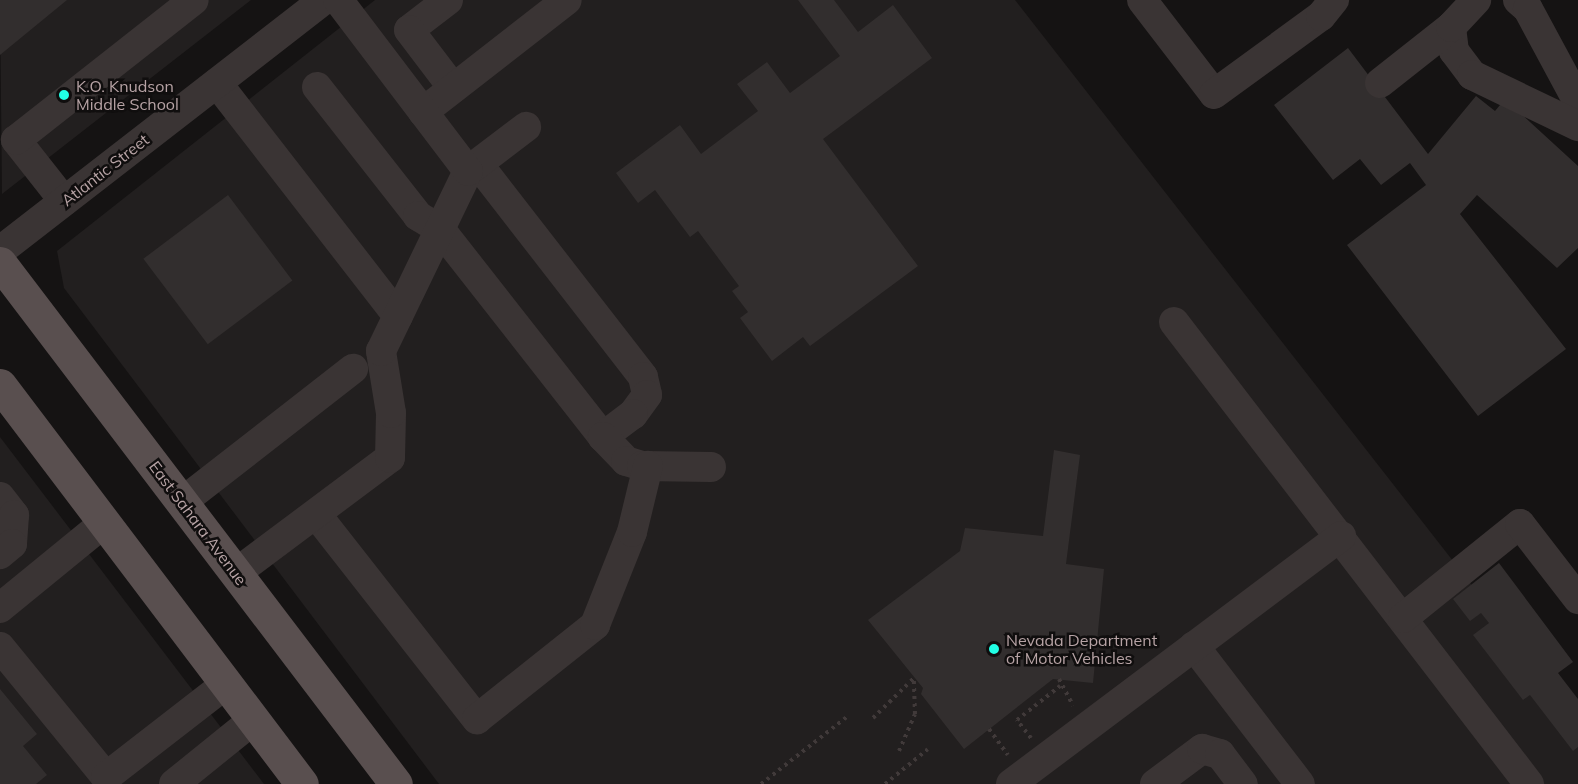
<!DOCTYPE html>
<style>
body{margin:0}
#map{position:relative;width:1578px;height:784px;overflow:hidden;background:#151313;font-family:Mulish,sans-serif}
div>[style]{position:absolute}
.built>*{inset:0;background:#221f1f}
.building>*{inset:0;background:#322e2e;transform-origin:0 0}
.path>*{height:4px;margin-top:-2px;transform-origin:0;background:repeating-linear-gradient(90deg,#413a3a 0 3px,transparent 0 7.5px)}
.minor>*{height:30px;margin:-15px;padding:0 15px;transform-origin:15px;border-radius:15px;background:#3a3434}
.major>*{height:33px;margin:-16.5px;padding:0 16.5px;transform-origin:16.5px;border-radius:16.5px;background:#594f4f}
.dots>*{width:16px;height:16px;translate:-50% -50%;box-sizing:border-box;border:3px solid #100e0e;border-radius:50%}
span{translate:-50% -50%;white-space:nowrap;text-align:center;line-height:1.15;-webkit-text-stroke:5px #100e0e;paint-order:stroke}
.poi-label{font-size:16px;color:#b7a3a5}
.left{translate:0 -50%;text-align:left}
.street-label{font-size:16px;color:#b7a3a5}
</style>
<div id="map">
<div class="built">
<i style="clip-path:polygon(0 0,251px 0,2px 194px)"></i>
<i style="clip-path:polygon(375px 0,1015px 0,1578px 721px,1578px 784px,439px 784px,64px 288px,57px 251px)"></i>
<i style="clip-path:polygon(0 437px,264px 784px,0 784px)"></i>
</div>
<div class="building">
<i style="clip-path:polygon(0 0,67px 0,0 55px)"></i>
<i style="clip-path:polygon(798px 0,834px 0,858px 32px,893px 5px,932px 58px,823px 139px,918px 266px,810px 346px,803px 337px,772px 361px,740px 318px,748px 312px,732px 291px,739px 286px,698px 231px,690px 237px,655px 190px,638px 203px,616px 173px,680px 125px,701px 154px,758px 111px,737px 84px,767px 62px,790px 93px,840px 56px)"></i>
<i style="clip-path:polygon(1348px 48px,1428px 154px,1476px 96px,1495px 111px,1505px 99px,1578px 166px,1578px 248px,1557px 268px,1477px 195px,1460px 214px,1566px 349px,1478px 416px,1347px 245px,1426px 185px,1410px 163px,1381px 185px,1360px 159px,1333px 180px,1274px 105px)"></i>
<i style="left:228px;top:195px;width:107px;height:106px;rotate:53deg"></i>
<i style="clip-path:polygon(1054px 450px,1080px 455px,1066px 564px,1104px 569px,1093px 683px,1053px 679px,964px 749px,921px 694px,923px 688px,868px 620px,960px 551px,965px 528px,1043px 536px)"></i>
<i style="clip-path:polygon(1499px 563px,1573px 662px,1558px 673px,1578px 699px,1578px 747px,1573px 751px,1530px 695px,1523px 700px,1473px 635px,1489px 623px,1481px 613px,1470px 621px,1453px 599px)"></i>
<i style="clip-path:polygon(0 689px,37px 734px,23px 746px,47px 775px,36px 784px,0 784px)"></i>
</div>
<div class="path">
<i style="left:1059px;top:679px;width:30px;rotate:62deg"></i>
<i style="left:873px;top:718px;width:57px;rotate:-44.3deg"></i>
<i style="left:989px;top:729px;width:32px;rotate:54deg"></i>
<i style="left:1031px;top:738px;width:23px;rotate:-128deg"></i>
<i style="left:1017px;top:720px;width:55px;rotate:-38.3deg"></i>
<i style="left:899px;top:751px;width:40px;rotate:-66.6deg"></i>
<i style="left:915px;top:714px;width:36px;rotate:-92deg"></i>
<i style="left:761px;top:784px;width:110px;rotate:-38deg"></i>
<i style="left:885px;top:784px;width:55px;rotate:-39.1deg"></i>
</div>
<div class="minor">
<i style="left:448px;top:0;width:49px;rotate:142.4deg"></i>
<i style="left:409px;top:30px;width:73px;rotate:52.8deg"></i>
<i style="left:1142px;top:0;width:118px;rotate:52.5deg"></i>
<i style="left:1214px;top:94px;width:132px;rotate:-36.1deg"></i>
<i style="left:1321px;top:16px;width:21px;rotate:-51deg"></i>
<i style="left:1518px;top:0;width:13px;rotate:42deg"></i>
<i style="left:1528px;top:9px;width:106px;rotate:61.7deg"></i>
<i style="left:1451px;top:27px;width:24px;rotate:83deg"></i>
<i style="left:1454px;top:51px;width:30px;rotate:53deg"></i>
<i style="left:1472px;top:75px;width:118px;rotate:25.7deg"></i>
<i style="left:217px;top:83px;width:295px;rotate:52.2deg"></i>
<i style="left:1380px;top:83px;width:90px;rotate:-38.3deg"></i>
<i style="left:1451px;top:27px;width:37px;rotate:-47deg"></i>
<i style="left:317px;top:87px;width:164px;rotate:51.9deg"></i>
<i style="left:418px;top:216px;width:26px;rotate:31deg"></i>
<i style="left:440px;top:229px;width:264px;rotate:51.9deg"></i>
<i style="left:423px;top:112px;width:182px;rotate:-37.9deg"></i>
<i style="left:478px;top:164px;width:269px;rotate:52.2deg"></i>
<i style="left:643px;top:377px;width:18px;rotate:77deg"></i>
<i style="left:647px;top:395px;width:24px;rotate:126deg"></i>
<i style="left:633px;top:414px;width:38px;rotate:143deg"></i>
<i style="left:603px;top:437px;width:33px;rotate:46deg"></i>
<i style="left:626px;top:461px;width:17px;rotate:17deg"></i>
<i style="left:642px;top:466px;width:69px;rotate:0.8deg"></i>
<i style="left:468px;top:171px;width:73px;rotate:-37.2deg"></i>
<i style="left:64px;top:201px;width:78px;rotate:-128.2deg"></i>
<i style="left:16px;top:140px;width:226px;rotate:-38.2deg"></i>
<i style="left:0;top:251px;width:410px;rotate:-37.8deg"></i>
<i style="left:1174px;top:322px;width:583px;rotate:52.46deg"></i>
<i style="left:0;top:497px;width:23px;rotate:52deg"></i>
<i style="left:14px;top:515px;width:29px;rotate:94deg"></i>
<i style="left:12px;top:544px;width:16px;rotate:140deg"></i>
<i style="left:182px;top:502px;width:217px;rotate:-37.9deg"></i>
<i style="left:316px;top:514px;width:261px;rotate:51.9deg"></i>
<i style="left:477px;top:719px;width:151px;rotate:-38.5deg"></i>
<i style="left:595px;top:625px;width:100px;rotate:-68.3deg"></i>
<i style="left:632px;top:532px;width:68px;rotate:-76.4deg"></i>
<i style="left:236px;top:573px;width:192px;rotate:-36.8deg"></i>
<i style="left:390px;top:458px;width:45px;rotate:-88.7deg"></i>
<i style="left:391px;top:413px;width:63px;rotate:-99.2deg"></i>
<i style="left:381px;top:351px;width:200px;rotate:-64.2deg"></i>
<i style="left:468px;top:171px;width:215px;rotate:-127.2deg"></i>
<i style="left:0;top:608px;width:134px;rotate:-39.3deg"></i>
<i style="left:1403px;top:618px;width:150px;rotate:-38.8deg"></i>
<i style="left:1520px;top:524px;width:95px;rotate:52.3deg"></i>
<i style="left:1194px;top:646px;width:174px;rotate:52.5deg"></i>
<i style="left:0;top:647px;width:168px;rotate:50.8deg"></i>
<i style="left:106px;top:777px;width:152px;rotate:-37.8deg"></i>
<i style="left:174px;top:784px;width:102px;rotate:-39deg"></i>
<i style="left:1011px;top:784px;width:413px;rotate:-36.9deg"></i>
<i style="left:1155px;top:784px;width:59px;rotate:-36.7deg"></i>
<i style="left:1202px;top:749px;width:19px;rotate:16deg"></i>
<i style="left:1220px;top:754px;width:38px;rotate:53deg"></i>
</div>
<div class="major">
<i style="left:0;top:263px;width:654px;rotate:52.76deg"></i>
<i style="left:0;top:385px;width:500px;rotate:52.88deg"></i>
</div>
<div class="dots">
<i style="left:64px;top:95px;background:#21ffe5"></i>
<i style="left:994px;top:649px;background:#21ffe5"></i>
</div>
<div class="poi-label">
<span class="left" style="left:76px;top:95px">K.O. Knudson<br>Middle School</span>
<span class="left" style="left:1006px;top:649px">Nevada Department<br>of Motor Vehicles</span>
</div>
<div class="street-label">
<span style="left:105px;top:170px;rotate:-38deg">Atlantic Street</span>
<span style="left:198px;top:523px;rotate:53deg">East Sahara Avenue</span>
</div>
</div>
